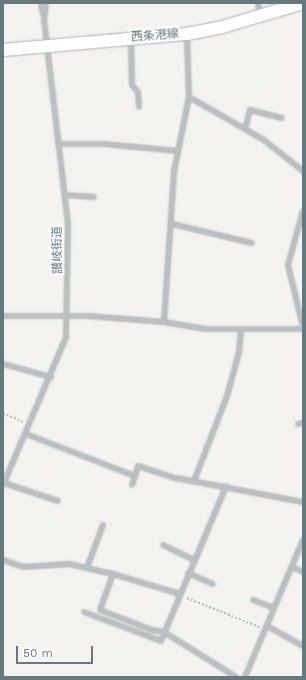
<!DOCTYPE html>
<meta charset="utf-8">
<style>
body{margin:0}
#map{position:relative;width:306px;height:680px;overflow:hidden;background:#f4f3f0;font-family:"Work Sans","Noto Sans JP",sans-serif}
div>[style]{position:absolute}
.path>*{height:2px;margin-top:-1px;transform-origin:0;background:repeating-linear-gradient(90deg,#b5b9ba 0 2px,transparent 0 4px)}
.roads{filter:drop-shadow(0 0 1px #adb5b7) drop-shadow(0 0 1px #adb5b7)}
.minor>*{height:4px;margin:-2px;padding:0 2px;transform-origin:2px;border-radius:2px;background:#bbc0c2}
.secondary>*{height:12px;margin:-6px;padding:0 6px;transform-origin:6px;border-radius:6px;background:#fff}
span{translate:-50% -50%;white-space:nowrap;text-align:center;line-height:1.15;-webkit-text-stroke:4px #fff;paint-order:stroke}
.street-label{font-size:12px;color:#65797f}
.frame{position:absolute;inset:0;border:4px solid #65797f;pointer-events:none}
.scale{position:absolute;left:16px;top:646px;width:77px;height:18px;box-sizing:border-box;border:2px solid #65797f;border-top:0;padding-left:5px;font-size:12px;line-height:14px;white-space:nowrap;color:#65797f;-webkit-text-stroke:3px #fff;paint-order:stroke}
</style>
<div id="map">
<div class="path">
<i style="left:3px;top:413px;width:22px;rotate:24deg"></i>
<i style="left:187px;top:598px;width:78px;rotate:21.9deg"></i>
</div>
<div class="roads">
<div class="minor">
<i style="left:41px;top:3px;width:11px;rotate:80deg"></i>
<i style="left:258px;top:3px;width:11px;rotate:80deg"></i>
<i style="left:131px;top:41px;width:44px;rotate:88.7deg"></i>
<i style="left:132px;top:85px;width:9px;rotate:49deg"></i>
<i style="left:138px;top:92px;width:15px;rotate:86deg"></i>
<i style="left:189px;top:97px;width:86px;rotate:29.8deg"></i>
<i style="left:264px;top:140px;width:50px;rotate:38.5deg"></i>
<i style="left:245px;top:129px;width:20px;rotate:-75deg"></i>
<i style="left:250px;top:110px;width:33px;rotate:14deg"></i>
<i style="left:58px;top:144px;width:46px"></i>
<i style="left:104px;top:144px;width:74px;rotate:5.4deg"></i>
<i style="left:64px;top:195px;width:30px;rotate:4deg"></i>
<i style="left:172px;top:224px;width:82px;rotate:13.4deg"></i>
<i style="left:3px;top:316px;width:85px"></i>
<i style="left:88px;top:316px;width:76px;rotate:4.5deg"></i>
<i style="left:164px;top:322px;width:42px;rotate:9.7deg"></i>
<i style="left:205px;top:329px;width:98px"></i>
<i style="left:164px;top:322px;width:150px;rotate:-86.2deg"></i>
<i style="left:174px;top:172px;width:76px;rotate:-78.7deg"></i>
<i style="left:189px;top:97px;width:61px;rotate:-91.9deg"></i>
<i style="left:302px;top:323px;width:60px;rotate:-103.6deg"></i>
<i style="left:288px;top:265px;width:56px;rotate:-74.5deg"></i>
<i style="left:3px;top:364px;width:50px;rotate:15.2deg"></i>
<i style="left:298px;top:424px;width:5px;rotate:-11deg"></i>
<i style="left:26px;top:434px;width:117px;rotate:21.1deg"></i>
<i style="left:194px;top:481px;width:91px;rotate:-68.8deg"></i>
<i style="left:227px;top:396px;width:46px;rotate:-74.7deg"></i>
<i style="left:239px;top:352px;width:23px;rotate:-85deg"></i>
<i style="left:4px;top:483px;width:57px;rotate:18.4deg"></i>
<i style="left:3px;top:485px;width:161px;rotate:-66.9deg"></i>
<i style="left:66px;top:337px;width:113px;rotate:-89deg"></i>
<i style="left:68px;top:224px;width:205px;rotate:-96.7deg"></i>
<i style="left:44px;top:20px;width:17px;rotate:-83deg"></i>
<i style="left:132px;top:485px;width:20px;rotate:-72deg"></i>
<i style="left:138px;top:466px;width:40px;rotate:18deg"></i>
<i style="left:176px;top:478px;width:129px;rotate:10.7deg"></i>
<i style="left:163px;top:545px;width:34px;rotate:26deg"></i>
<i style="left:3px;top:560px;width:21px;rotate:19deg"></i>
<i style="left:23px;top:567px;width:46px;rotate:-3.7deg"></i>
<i style="left:69px;top:564px;width:45px;rotate:12.8deg"></i>
<i style="left:113px;top:574px;width:70px;rotate:16.6deg"></i>
<i style="left:292px;top:567px;width:12px;rotate:24deg"></i>
<i style="left:87px;top:568px;width:46px;rotate:-69.6deg"></i>
<i style="left:188px;top:573px;width:27px;rotate:24deg"></i>
<i style="left:113px;top:574px;width:38px;rotate:110deg"></i>
<i style="left:100px;top:610px;width:56px;rotate:21deg"></i>
<i style="left:152px;top:630px;width:12px;rotate:9deg"></i>
<i style="left:164px;top:632px;width:85px;rotate:32deg"></i>
<i style="left:253px;top:600px;width:22px;rotate:21deg"></i>
<i style="left:84px;top:612px;width:82px;rotate:20.6deg"></i>
<i style="left:161px;top:641px;width:168px;rotate:-67.2deg"></i>
<i style="left:267px;top:626px;width:41px;rotate:29.1deg"></i>
<i style="left:245px;top:677px;width:149px;rotate:-67.1deg"></i>
</div>
<div class="secondary">
<i style="left:3px;top:50px;width:185px;rotate:-5deg"></i>
<i style="left:187px;top:34px;width:36px;rotate:-11deg"></i>
<i style="left:222px;top:27px;width:84px;rotate:-16.5deg"></i>
</div>
</div>
<div class="street-label">
<span style="left:155px;top:36px;rotate:-5deg">西条港線</span>
<span style="left:58px;top:250px;rotate:-91deg">讃岐街道</span>
</div>
<div class="frame"></div>
<div class="scale">50 m</div>
</div>
